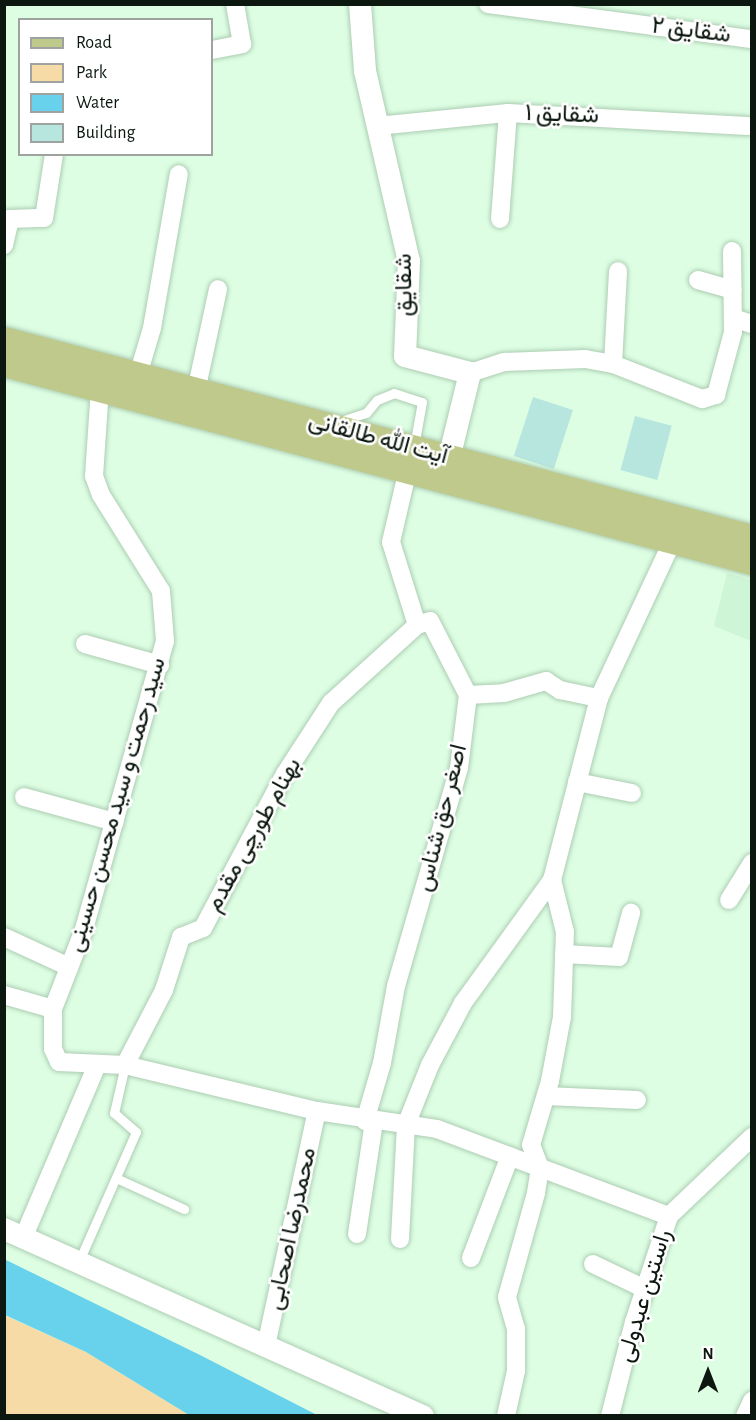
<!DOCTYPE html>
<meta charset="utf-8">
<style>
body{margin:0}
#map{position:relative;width:756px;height:1420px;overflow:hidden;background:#ddfee3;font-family:"Alegreya Sans",Vazirmatn,sans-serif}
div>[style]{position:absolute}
.built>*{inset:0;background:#cef5d5}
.green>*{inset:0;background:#f6dba6}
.water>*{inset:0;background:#68d1eb}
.building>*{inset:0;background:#b7e6de;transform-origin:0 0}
.roads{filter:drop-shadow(0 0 2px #adcdb3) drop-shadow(0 0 2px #adcdb3)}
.service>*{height:9px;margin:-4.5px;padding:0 4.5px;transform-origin:4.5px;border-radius:4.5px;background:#fff}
.minor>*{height:18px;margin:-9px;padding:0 9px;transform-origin:9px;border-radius:9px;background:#fff}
.tertiary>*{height:22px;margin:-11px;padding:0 11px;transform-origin:11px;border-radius:11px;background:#fff}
.primary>*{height:27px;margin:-13.5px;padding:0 13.5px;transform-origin:13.5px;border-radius:13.5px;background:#bfc98c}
span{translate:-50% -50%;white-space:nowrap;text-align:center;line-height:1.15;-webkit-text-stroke:5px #fff;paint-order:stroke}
.street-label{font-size:24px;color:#0c180f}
.frame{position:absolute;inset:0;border:6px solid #0c180f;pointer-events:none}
.legend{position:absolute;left:18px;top:18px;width:195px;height:138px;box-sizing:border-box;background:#fff;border:2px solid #9ea39f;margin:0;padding:8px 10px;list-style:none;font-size:18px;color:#0c180f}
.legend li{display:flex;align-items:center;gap:12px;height:30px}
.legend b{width:30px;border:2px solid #9ea39f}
.north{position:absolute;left:678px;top:1342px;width:60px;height:60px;-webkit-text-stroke:4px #fff;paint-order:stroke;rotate:0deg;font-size:16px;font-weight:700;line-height:24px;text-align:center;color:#0c180f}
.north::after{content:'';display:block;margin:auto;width:21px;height:27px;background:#0c180f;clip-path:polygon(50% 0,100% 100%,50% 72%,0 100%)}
</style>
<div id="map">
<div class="built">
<i style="clip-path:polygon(727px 573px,751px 580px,751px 641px,714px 626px)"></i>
</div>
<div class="green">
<i style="clip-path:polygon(4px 1315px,86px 1352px,189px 1415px,5px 1415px)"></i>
</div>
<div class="water">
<i style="clip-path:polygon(4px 1259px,200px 1355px,317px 1415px,189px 1415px,86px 1352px,5px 1315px)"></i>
</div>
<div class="building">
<i style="left:533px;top:397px;width:42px;height:62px;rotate:18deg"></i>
<i style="left:635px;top:416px;width:38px;height:56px;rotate:15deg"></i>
</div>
<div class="roads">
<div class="service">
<i style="left:344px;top:420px;width:23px;rotate:-18deg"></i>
<i style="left:366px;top:413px;width:17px;rotate:-50deg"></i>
<i style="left:377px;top:400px;width:18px;rotate:-22deg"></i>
<i style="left:394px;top:393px;width:29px;rotate:18deg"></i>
<i style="left:422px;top:402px;width:45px;rotate:100.3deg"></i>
<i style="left:116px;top:1178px;width:75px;rotate:24.5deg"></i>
<i style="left:79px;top:1261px;width:141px;rotate:-66.2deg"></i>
<i style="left:136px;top:1132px;width:29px;rotate:-139deg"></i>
<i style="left:114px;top:1113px;width:49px;rotate:-77.1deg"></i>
</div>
<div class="minor">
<i style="left:488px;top:4px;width:266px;rotate:7.6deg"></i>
<i style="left:212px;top:50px;width:31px;rotate:-11deg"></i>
<i style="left:242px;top:44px;width:41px;rotate:-99.9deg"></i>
<i style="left:377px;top:126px;width:132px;rotate:-5.7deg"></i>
<i style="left:508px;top:113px;width:240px;rotate:3.1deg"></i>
<i style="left:500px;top:219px;width:106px;rotate:-85.7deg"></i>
<i style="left:4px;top:245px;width:27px;rotate:-77deg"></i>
<i style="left:10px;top:219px;width:34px;rotate:-2deg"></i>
<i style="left:44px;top:218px;width:65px;rotate:-81.1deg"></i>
<i style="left:698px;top:280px;width:36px;rotate:16deg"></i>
<i style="left:733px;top:318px;width:20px;rotate:18deg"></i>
<i style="left:613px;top:364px;width:93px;rotate:-86.9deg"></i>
<i style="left:470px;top:373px;width:36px;rotate:-18deg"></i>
<i style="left:504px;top:362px;width:81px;rotate:-2.1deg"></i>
<i style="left:585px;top:359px;width:28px;rotate:10deg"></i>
<i style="left:613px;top:364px;width:96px;rotate:21.5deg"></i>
<i style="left:702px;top:399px;width:15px;rotate:-16deg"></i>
<i style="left:716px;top:395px;width:65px;rotate:-74.9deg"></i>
<i style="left:733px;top:332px;width:81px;rotate:-90.7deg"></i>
<i style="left:138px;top:375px;width:49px;rotate:-73.4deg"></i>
<i style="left:152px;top:328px;width:156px;rotate:-80.1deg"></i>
<i style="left:100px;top:388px;width:88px;rotate:93.9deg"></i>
<i style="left:94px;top:476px;width:20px;rotate:70deg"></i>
<i style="left:101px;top:495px;width:113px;rotate:58deg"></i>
<i style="left:161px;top:591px;width:50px;rotate:85.4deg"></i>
<i style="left:165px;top:641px;width:302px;rotate:105.7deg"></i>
<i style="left:83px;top:932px;width:83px;rotate:111.3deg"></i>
<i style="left:53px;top:1009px;width:40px;rotate:90deg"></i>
<i style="left:53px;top:1049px;width:14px;rotate:65deg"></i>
<i style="left:59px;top:1062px;width:66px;rotate:2.6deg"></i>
<i style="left:125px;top:1065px;width:197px;rotate:13.5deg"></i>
<i style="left:317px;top:1111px;width:121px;rotate:8.5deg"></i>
<i style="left:437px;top:1129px;width:248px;rotate:20.6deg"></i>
<i style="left:196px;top:391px;width:104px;rotate:-77.8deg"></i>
<i style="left:85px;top:644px;width:78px;rotate:15.6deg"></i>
<i style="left:468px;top:695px;width:36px;rotate:-3deg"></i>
<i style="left:504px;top:693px;width:44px;rotate:-15.9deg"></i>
<i style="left:546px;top:681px;width:17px;rotate:33deg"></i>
<i style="left:560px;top:690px;width:40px;rotate:12deg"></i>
<i style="left:577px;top:782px;width:56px;rotate:11.3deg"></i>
<i style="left:24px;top:797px;width:94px;rotate:15.4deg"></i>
<i style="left:729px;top:900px;width:44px;rotate:-58.1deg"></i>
<i style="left:4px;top:937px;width:72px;rotate:24.8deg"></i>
<i style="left:564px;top:954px;width:55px;rotate:3.1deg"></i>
<i style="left:619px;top:957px;width:46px;rotate:-74.7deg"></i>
<i style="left:4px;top:995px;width:51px;rotate:15.9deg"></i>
<i style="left:125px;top:1065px;width:85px;rotate:-62.5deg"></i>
<i style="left:164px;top:990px;width:56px;rotate:-72.2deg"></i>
<i style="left:181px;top:937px;width:24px;rotate:-22deg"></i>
<i style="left:203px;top:928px;width:174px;rotate:-62deg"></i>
<i style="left:285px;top:774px;width:85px;rotate:-57.1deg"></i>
<i style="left:331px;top:703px;width:116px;rotate:-42.2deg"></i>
<i style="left:546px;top:1096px;width:91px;rotate:2.5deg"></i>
<i style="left:365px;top:1121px;width:60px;rotate:-73.7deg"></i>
<i style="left:382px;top:1063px;width:78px;rotate:-79.7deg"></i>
<i style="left:396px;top:986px;width:227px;rotate:-73.9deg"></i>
<i style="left:459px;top:768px;width:74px;rotate:-83deg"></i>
<i style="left:468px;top:695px;width:83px;rotate:-117.2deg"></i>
<i style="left:430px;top:621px;width:14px;rotate:163deg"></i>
<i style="left:417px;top:625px;width:87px;rotate:-107.4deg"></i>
<i style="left:391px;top:542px;width:75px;rotate:-76.9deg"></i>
<i style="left:357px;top:1234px;width:113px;rotate:-81.4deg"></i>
<i style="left:24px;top:1236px;width:186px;rotate:-66.9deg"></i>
<i style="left:400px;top:1239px;width:114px;rotate:-87deg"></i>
<i style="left:406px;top:1125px;width:65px;rotate:-68.2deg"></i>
<i style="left:430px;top:1065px;width:70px;rotate:-62deg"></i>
<i style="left:463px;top:1003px;width:152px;rotate:-54.1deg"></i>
<i style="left:471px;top:1258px;width:109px;rotate:-69.1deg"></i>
<i style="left:593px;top:1264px;width:58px;rotate:25.7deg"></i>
<i style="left:266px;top:1346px;width:240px;rotate:-77.8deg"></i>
<i style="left:506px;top:1416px;width:46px;rotate:-77.5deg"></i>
<i style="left:516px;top:1371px;width:42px;rotate:-90deg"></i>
<i style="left:516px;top:1329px;width:33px;rotate:-106deg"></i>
<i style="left:507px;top:1297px;width:108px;rotate:-74.4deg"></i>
<i style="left:536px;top:1193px;width:25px;rotate:-81deg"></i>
<i style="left:540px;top:1168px;width:25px;rotate:-111deg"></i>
<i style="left:531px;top:1145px;width:67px;rotate:-73.5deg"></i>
<i style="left:550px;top:1081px;width:65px;rotate:-79.4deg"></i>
<i style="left:562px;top:1017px;width:85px;rotate:-88deg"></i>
<i style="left:565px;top:932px;width:54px;rotate:-104deg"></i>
<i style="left:552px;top:880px;width:188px;rotate:-75.5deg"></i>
<i style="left:599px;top:698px;width:174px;rotate:-64.9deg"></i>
<i style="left:610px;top:1416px;width:97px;rotate:-75.7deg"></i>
<i style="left:634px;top:1322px;width:112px;rotate:-71.7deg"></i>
<i style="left:669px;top:1216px;width:115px;rotate:-43.6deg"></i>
<i style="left:745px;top:1416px;width:17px;rotate:-65deg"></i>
</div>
<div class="tertiary">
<i style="left:360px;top:4px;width:67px;rotate:85.7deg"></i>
<i style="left:365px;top:71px;width:195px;rotate:77deg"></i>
<i style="left:409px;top:261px;width:95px;rotate:92.4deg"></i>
<i style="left:405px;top:356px;width:67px;rotate:14.7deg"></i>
<i style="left:470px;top:373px;width:105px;rotate:103.8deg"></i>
<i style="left:4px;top:1229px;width:459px;rotate:24.1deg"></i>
</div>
<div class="primary">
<i style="left:4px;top:340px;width:774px;rotate:14.83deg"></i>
<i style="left:4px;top:363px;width:774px;rotate:14.83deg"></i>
</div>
</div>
<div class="street-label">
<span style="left:691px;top:31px;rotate:7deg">شقایق ۲</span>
<span style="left:562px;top:115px;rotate:2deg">شقایق ۱</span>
<span style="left:405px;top:285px;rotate:-91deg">شقایق</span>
<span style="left:378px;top:439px;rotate:15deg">آیت الله طالقانی</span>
<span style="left:117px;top:805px;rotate:-74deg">سید رحمت و سید محسن حسینی</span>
<span style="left:442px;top:818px;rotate:-76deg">اصغر حق شناس</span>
<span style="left:254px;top:835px;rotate:-61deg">بهنام طورچی مقدم</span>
<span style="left:292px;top:1229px;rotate:-78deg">محمدرضا اصحابی</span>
<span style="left:645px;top:1296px;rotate:-73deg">راستین عبدولی</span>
</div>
<div class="frame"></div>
<ul class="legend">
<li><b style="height:8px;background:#bfc98c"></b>Road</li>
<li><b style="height:16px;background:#f6dba6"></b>Park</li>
<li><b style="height:16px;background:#68d1eb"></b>Water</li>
<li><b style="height:16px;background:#b7e6de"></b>Building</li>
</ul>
<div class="north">N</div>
</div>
